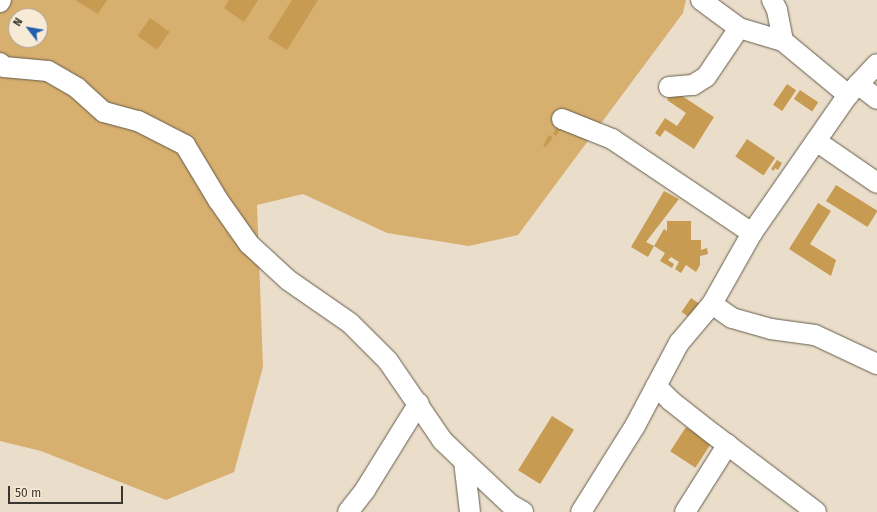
<!DOCTYPE html>
<style>
body{margin:0}
#map{position:relative;width:877px;height:512px;overflow:hidden;background:#eadecb;font-family:"Fira Sans",sans-serif}
div>[style]{position:absolute}
.green>*{inset:0;background:#d7af6f}
.building>*{inset:0;background:#c79b51;transform-origin:0 0}
.roads{filter:drop-shadow(0 0 1px #665c4c) drop-shadow(0 0 1px #665c4c)}
.minor>*{height:20px;margin:-10px;padding:0 10px;transform-origin:10px;border-radius:10px;background:#fff}
span{translate:-50% -50%;white-space:nowrap;text-align:center;line-height:1.15;-webkit-text-stroke:4px #f7ebd8;paint-order:stroke}
.north{position:absolute;left:8px;top:8px;width:40px;height:40px;box-sizing:border-box;background:#f7ebd8;border:1px solid #aba294;border-radius:50%;rotate:301deg;font-size:11px;font-weight:700;line-height:16px;text-align:center;color:#3a352e}
.north::after{content:'';display:block;margin:auto;width:14px;height:18px;background:#205eaf;clip-path:polygon(50% 0,100% 100%,50% 72%,0 100%)}
.scale{position:absolute;left:8px;top:486px;width:115px;height:18px;box-sizing:border-box;border:2px solid #3a352e;border-top:0;padding-left:5px;font-size:12px;line-height:14px;white-space:nowrap;color:#3a352e;-webkit-text-stroke:3px #f7ebd8;paint-order:stroke}
</style>
<div id="map">
<div class="green">
<i style="clip-path:polygon(evenodd,0 0,686px 0,683px 13px,518px 235px,469px 246px,387px 233px,303px 194px,257px 205px,263px 367px,234px 472px,166px 500px,41px 451px,0 441px,0 0,16px 16px,40px 16px,40px 40px,16px 40px,16px 16px)"></i>
</div>
<div class="building">
<i style="clip-path:polygon(75px 0,107px 0,98px 14px)"></i>
<i style="clip-path:polygon(229px 0,258px 0,244px 22px,224px 8px)"></i>
<i style="clip-path:polygon(292px 0,318px 0,287px 50px,268px 38px)"></i>
<i style="left:150px;top:18px;width:24px;height:22px;rotate:35deg"></i>
<i style="left:787px;top:84px;width:11px;height:25px;rotate:34deg"></i>
<i style="clip-path:polygon(673px 90px,714px 117px,694px 149px,665px 130px,660px 137px,655px 133px,665px 118px,677px 126px,686px 113px,667px 100px)"></i>
<i style="left:800px;top:90px;width:22px;height:11px;rotate:34deg"></i>
<i style="left:560px;top:123px;width:4px;height:13px;rotate:34deg"></i>
<i style="clip-path:polygon(549px 135px,553px 137px,546px 147px,543px 146px)"></i>
<i style="left:747px;top:139px;width:34px;height:21px;rotate:34deg"></i>
<i style="clip-path:polygon(777px 160px,782px 163px,778px 170px,775px 168px,774px 171px,771px 169px)"></i>
<i style="left:836px;top:185px;width:49px;height:19px;rotate:32deg"></i>
<i style="clip-path:polygon(664px 191px,679px 199px,646px 242px,654px 246px,648px 257px,631px 247px)"></i>
<i style="clip-path:polygon(818px 203px,831px 211px,810px 244px,836px 260px,831px 276px,789px 249px)"></i>
<i style="clip-path:polygon(667px 221px,691px 221px,691px 240px,701px 240px,701px 250px,707px 248px,708px 254px,700px 256px,700px 265px,696px 272px,686px 265px,681px 273px,675px 269px,679px 262px,671px 257px,668px 260px,674px 264px,672px 268px,660px 261px,665px 253px,654px 246px,664px 229px,667px 231px)"></i>
<i style="left:691px;top:298px;width:11px;height:17px;rotate:34deg"></i>
<i style="left:552px;top:416px;width:26px;height:64px;rotate:32deg"></i>
<i style="left:686px;top:427px;width:30px;height:29px;rotate:33deg"></i>
</div>
<div class="roads">
<div class="minor">
<i style="left:701px;top:0;width:47px;rotate:36.4deg"></i>
<i style="left:739px;top:28px;width:46px;rotate:16.5deg"></i>
<i style="left:783px;top:41px;width:85px;rotate:39.7deg"></i>
<i style="left:772px;top:0;width:11px;rotate:63deg"></i>
<i style="left:777px;top:10px;width:32px;rotate:79deg"></i>
<i style="left:0;top:2px;width:2px;rotate:-63deg"></i>
<i style="left:0;top:63px;width:6px;rotate:45deg"></i>
<i style="left:4px;top:67px;width:44px;rotate:5.2deg"></i>
<i style="left:48px;top:71px;width:34px;rotate:30deg"></i>
<i style="left:77px;top:88px;width:36px;rotate:42deg"></i>
<i style="left:104px;top:112px;width:35px;rotate:15deg"></i>
<i style="left:138px;top:121px;width:53px;rotate:27.1deg"></i>
<i style="left:185px;top:145px;width:64px;rotate:59deg"></i>
<i style="left:218px;top:200px;width:54px;rotate:54.8deg"></i>
<i style="left:249px;top:244px;width:53px;rotate:42.7deg"></i>
<i style="left:288px;top:280px;width:75px;rotate:34.7deg"></i>
<i style="left:350px;top:323px;width:54px;rotate:45deg"></i>
<i style="left:388px;top:361px;width:96px;rotate:55.6deg"></i>
<i style="left:442px;top:440px;width:30px;rotate:44deg"></i>
<i style="left:464px;top:461px;width:51px;rotate:83.3deg"></i>
<i style="left:858px;top:84px;width:24px;rotate:38deg"></i>
<i style="left:669px;top:87px;width:24px;rotate:-5deg"></i>
<i style="left:693px;top:85px;width:15px;rotate:-32deg"></i>
<i style="left:706px;top:77px;width:59px;rotate:-56deg"></i>
<i style="left:562px;top:119px;width:54px;rotate:21.8deg"></i>
<i style="left:612px;top:139px;width:169px;rotate:33.9deg"></i>
<i style="left:816px;top:141px;width:74px;rotate:34.5deg"></i>
<i style="left:712px;top:304px;width:24px;rotate:35deg"></i>
<i style="left:732px;top:318px;width:41px;rotate:15.8deg"></i>
<i style="left:771px;top:329px;width:44px;rotate:7.8deg"></i>
<i style="left:815px;top:335px;width:68px;rotate:25.1deg"></i>
<i style="left:656px;top:386px;width:21px;rotate:45deg"></i>
<i style="left:671px;top:401px;width:53px;rotate:38.2deg"></i>
<i style="left:713px;top:434px;width:129px;rotate:37.1deg"></i>
<i style="left:464px;top:461px;width:64px;rotate:43.1deg"></i>
<i style="left:511px;top:505px;width:14px;rotate:30deg"></i>
<i style="left:348px;top:512px;width:28px;rotate:-52deg"></i>
<i style="left:365px;top:490px;width:102px;rotate:-58.2deg"></i>
<i style="left:581px;top:512px;width:102px;rotate:-57.9deg"></i>
<i style="left:635px;top:426px;width:94px;rotate:-62.1deg"></i>
<i style="left:679px;top:343px;width:51px;rotate:-49.8deg"></i>
<i style="left:712px;top:304px;width:81px;rotate:-60.6deg"></i>
<i style="left:752px;top:233px;width:168px;rotate:-55.2deg"></i>
<i style="left:848px;top:95px;width:42px;rotate:-46.9deg"></i>
<i style="left:685px;top:512px;width:80px;rotate:-57.7deg"></i>
</div>
</div>
<div class="north">N</div>
<div class="scale">50 m</div>
</div>
